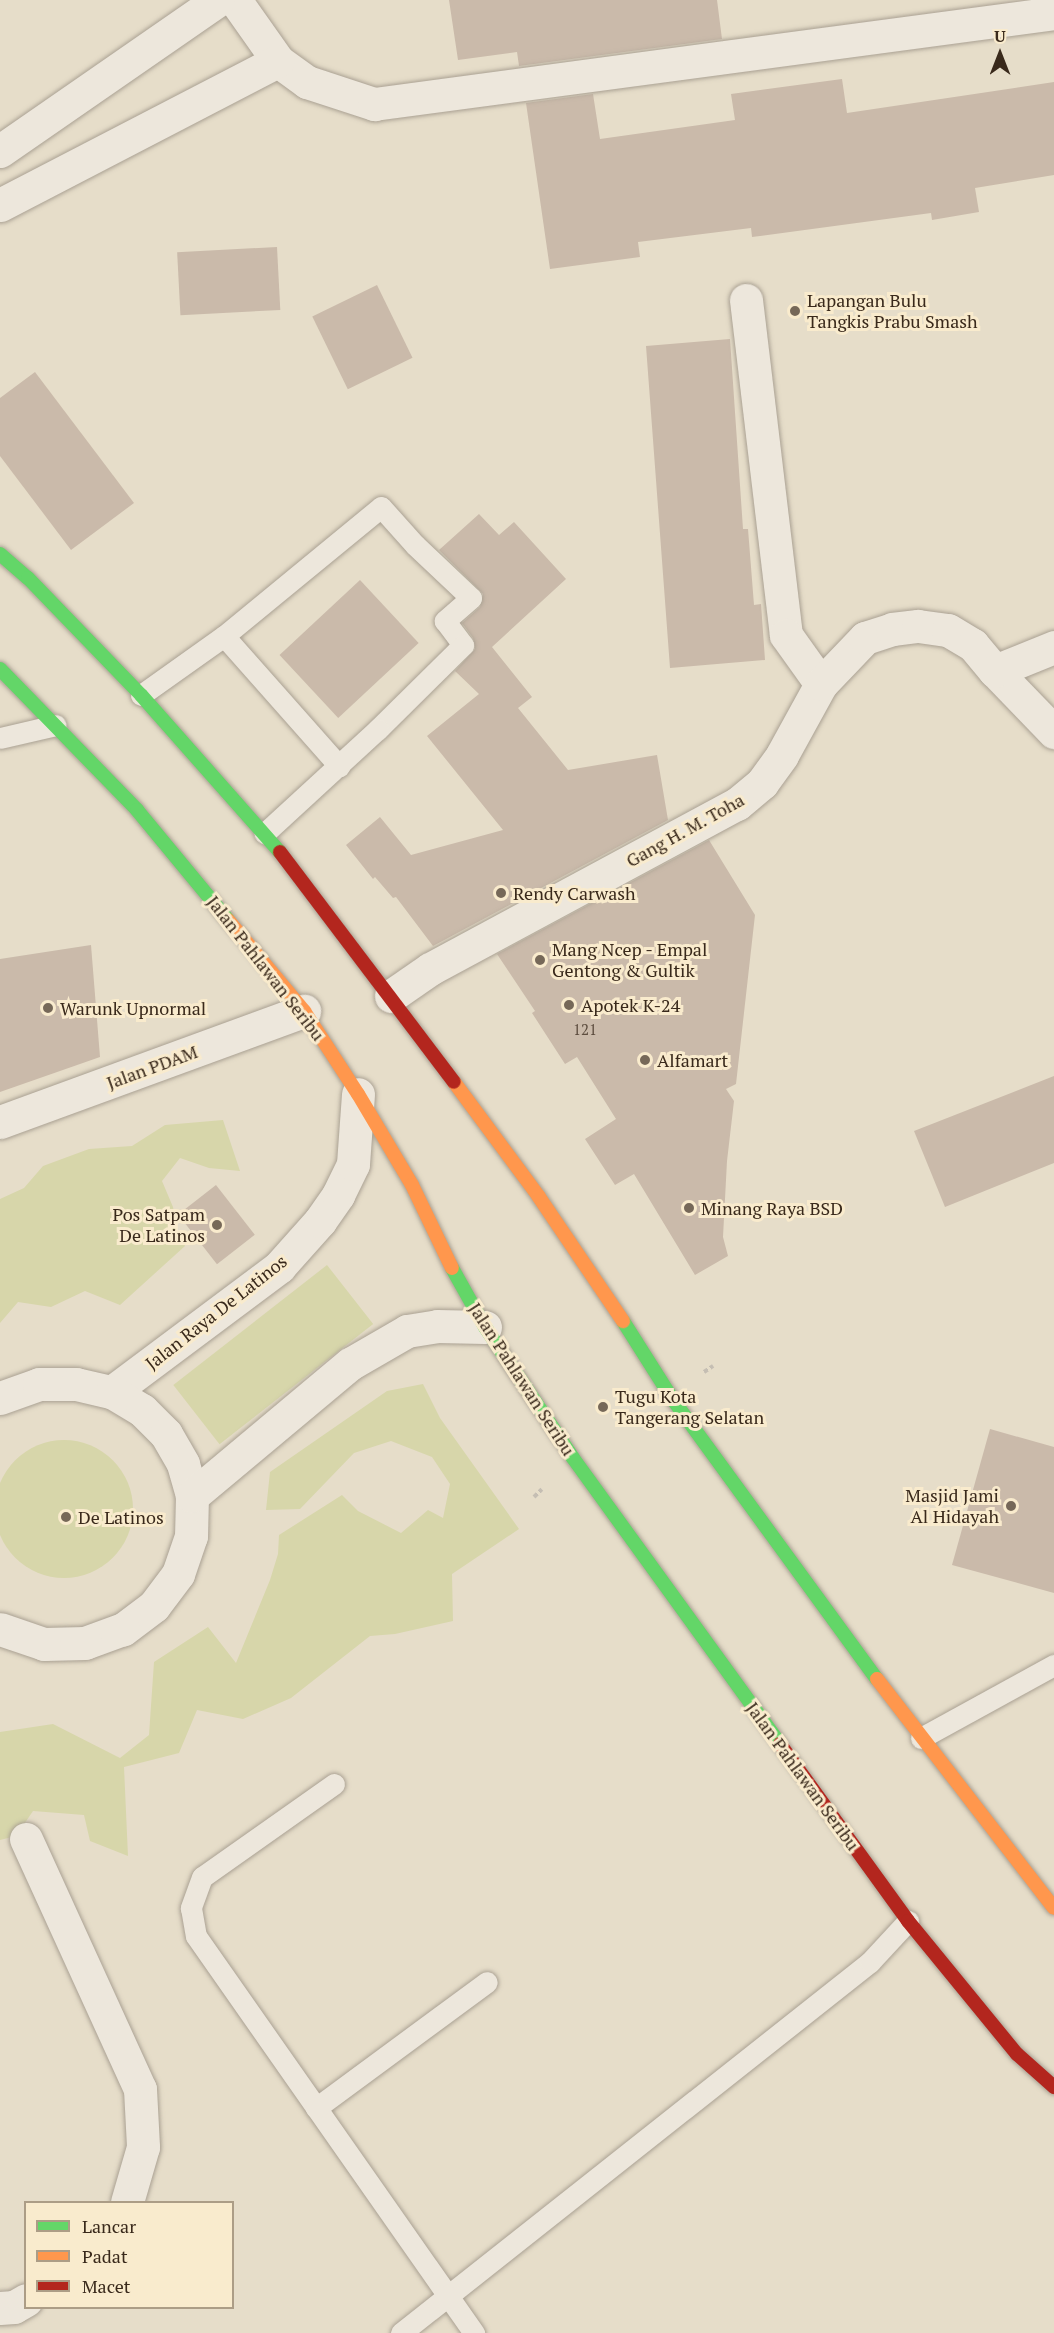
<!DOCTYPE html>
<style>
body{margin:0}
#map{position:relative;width:1054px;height:2333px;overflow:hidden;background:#e6ddc9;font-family:"PT Serif",serif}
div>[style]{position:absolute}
.green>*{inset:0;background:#d7d6aa;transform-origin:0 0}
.round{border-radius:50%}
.building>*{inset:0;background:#cabaaa;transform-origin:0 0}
.path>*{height:4px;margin-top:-2px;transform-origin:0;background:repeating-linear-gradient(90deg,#c5beb3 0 4.5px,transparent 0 7.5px)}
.roads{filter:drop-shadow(0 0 2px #aaa193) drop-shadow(0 0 2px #aaa193)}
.lane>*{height:21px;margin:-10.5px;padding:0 10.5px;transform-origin:10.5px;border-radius:10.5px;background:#ede7dc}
.street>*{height:33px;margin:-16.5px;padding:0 16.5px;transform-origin:16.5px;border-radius:16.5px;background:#ede7dc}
.fast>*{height:14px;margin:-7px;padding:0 7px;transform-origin:7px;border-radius:7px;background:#63d668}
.slow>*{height:14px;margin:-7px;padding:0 7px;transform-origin:7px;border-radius:7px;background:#ff974d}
.jam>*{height:14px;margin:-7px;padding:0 7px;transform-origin:7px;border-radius:7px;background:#b3261e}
.dots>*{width:16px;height:16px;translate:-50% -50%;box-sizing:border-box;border:3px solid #f9ebcd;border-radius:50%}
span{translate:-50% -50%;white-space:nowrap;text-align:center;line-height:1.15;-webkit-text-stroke:6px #f9ebcd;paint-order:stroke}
.number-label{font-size:15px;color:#5d4d3f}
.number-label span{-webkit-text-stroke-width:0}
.poi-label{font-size:18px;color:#39291b}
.left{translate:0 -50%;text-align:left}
.right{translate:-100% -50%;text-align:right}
.street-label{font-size:18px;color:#39291b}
.legend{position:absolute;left:24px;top:2201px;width:210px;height:108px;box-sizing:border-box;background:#f9ebcd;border:2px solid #ac9d86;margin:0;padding:8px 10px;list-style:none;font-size:18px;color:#39291b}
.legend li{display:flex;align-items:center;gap:12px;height:30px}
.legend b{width:30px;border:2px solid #ac9d86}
.north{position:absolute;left:970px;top:24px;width:60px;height:60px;-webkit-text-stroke:4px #f9ebcd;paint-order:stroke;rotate:0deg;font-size:16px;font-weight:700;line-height:24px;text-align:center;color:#39291b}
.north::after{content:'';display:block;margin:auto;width:21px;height:27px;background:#39291b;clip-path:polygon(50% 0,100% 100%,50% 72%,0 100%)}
</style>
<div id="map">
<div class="green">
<i style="clip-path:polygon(223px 1120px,240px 1171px,209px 1168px,180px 1158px,162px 1181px,173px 1207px,177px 1230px,185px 1246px,120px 1305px,85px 1291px,51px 1307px,18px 1302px,0 1323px,0 1199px,24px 1188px,43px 1166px,89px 1149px,132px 1146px,165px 1125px)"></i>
<i style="left:327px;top:1265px;width:75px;height:195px;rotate:52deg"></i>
<i style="clip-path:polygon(423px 1384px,440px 1418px,519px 1529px,452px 1574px,453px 1621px,395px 1634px,370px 1636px,291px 1698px,243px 1719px,197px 1710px,179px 1753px,124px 1767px,128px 1856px,90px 1841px,84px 1815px,33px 1811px,16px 1836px,0 1840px,0 1732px,53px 1724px,120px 1758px,149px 1735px,154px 1662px,208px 1627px,236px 1663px,270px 1580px,278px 1554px,279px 1535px,342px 1495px,358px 1511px,401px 1533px,428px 1510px,443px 1518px,450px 1484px,432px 1457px,391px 1441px,354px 1453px,300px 1509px,266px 1510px,270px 1472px,387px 1391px)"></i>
<i class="round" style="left:-5px;top:1440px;width:138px;height:138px"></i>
</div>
<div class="building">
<i style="clip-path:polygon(449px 0,717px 0,722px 39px,519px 66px,517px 52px,458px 60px)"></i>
<i style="clip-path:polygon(842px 79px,847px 113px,1054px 82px,1054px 175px,975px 188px,979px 212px,932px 220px,931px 213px,752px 237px,751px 228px,638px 242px,640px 257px,550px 269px,526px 103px,593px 94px,600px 139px,735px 120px,731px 94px)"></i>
<i style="left:277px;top:247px;width:63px;height:100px;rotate:87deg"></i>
<i style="left:377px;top:285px;width:81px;height:72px;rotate:64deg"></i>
<i style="clip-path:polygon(730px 339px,743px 529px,748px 529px,754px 605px,761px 604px,765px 660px,670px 668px,646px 346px)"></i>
<i style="clip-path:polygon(35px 372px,134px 503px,71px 550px,0 456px,0 398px)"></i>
<i style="clip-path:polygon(479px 514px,499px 535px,514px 522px,566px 579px,492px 647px,532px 697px,518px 708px,568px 770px,657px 755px,668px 820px,433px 946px,396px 897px,393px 898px,375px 877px,373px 879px,346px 845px,380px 817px,411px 855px,503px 830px,427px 736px,479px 694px,455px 671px,475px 649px,473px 638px,462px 623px,480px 607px,483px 594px,439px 550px)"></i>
<i style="left:360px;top:580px;width:86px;height:110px;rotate:47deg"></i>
<i style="clip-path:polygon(709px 840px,755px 915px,736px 1084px,726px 1089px,734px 1101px,727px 1161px,723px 1237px,728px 1256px,695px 1275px,634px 1174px,615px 1185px,585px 1139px,616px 1119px,577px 1057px,565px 1064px,532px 1013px,535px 1011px,497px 954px)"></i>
<i style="clip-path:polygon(91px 945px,100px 1057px,0 1092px,0 959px)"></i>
<i style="clip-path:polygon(1054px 1076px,1054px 1163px,945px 1207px,914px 1131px)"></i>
<i style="left:216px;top:1185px;width:63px;height:48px;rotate:52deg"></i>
<i style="clip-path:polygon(990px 1429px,1054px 1447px,1054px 1593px,952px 1565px)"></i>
</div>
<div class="path">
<i style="left:704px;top:1372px;width:11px;rotate:-34deg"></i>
<i style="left:534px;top:1497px;width:11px;rotate:-45deg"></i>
</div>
<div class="roads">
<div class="lane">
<i style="left:224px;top:636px;width:174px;rotate:48.5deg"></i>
<i style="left:141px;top:695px;width:102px;rotate:-35.4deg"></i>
<i style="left:224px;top:636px;width:203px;rotate:-39.4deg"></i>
<i style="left:381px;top:507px;width:51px;rotate:48.2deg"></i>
<i style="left:415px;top:545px;width:77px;rotate:43.4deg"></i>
<i style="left:471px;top:598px;width:35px;rotate:139deg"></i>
<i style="left:445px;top:621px;width:30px;rotate:53deg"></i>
<i style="left:463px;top:645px;width:120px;rotate:135.3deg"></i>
<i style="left:378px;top:729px;width:154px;rotate:137.4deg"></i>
<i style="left:0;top:738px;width:57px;rotate:-13.1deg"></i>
<i style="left:921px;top:1738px;width:152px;rotate:-28.8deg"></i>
<i style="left:334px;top:1784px;width:161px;rotate:144.8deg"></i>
<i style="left:202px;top:1877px;width:33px;rotate:110deg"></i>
<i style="left:191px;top:1908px;width:28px;rotate:80deg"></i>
<i style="left:196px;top:1936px;width:485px;rotate:55deg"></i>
<i style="left:316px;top:2108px;width:212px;rotate:-36.4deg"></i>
<i style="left:401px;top:2333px;width:598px;rotate:-38.35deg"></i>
<i style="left:870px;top:1962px;width:56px;rotate:-47.2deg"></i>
</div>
<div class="street">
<i style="left:235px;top:0;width:75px;rotate:54.8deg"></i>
<i style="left:278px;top:61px;width:36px;rotate:36deg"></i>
<i style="left:307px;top:82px;width:71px;rotate:18.2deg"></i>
<i style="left:374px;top:104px;width:686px;rotate:-7.62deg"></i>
<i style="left:0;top:151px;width:265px;rotate:-34.7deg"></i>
<i style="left:0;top:205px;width:313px;rotate:-27.4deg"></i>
<i style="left:746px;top:300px;width:337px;rotate:83.2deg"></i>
<i style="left:786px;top:635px;width:60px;rotate:54.5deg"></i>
<i style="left:995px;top:671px;width:85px;rotate:46deg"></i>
<i style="left:391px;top:996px;width:47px;rotate:-34.7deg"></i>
<i style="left:430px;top:969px;width:349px;rotate:-28.3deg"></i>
<i style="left:737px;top:804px;width:33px;rotate:-40deg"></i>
<i style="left:762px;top:783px;width:34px;rotate:-54deg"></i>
<i style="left:782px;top:755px;width:81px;rotate:-61.2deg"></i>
<i style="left:821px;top:684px;width:64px;rotate:-46.3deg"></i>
<i style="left:865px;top:638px;width:28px;rotate:-18deg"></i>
<i style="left:892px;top:629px;width:26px;rotate:-7deg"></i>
<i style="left:918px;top:626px;width:30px;rotate:8deg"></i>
<i style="left:948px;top:630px;width:29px;rotate:31deg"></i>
<i style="left:973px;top:645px;width:34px;rotate:50deg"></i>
<i style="left:995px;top:671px;width:64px;rotate:-22.1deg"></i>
<i style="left:0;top:1122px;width:324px;rotate:-20.1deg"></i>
<i style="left:112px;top:1392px;width:209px;rotate:-36.8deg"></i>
<i style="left:279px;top:1267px;width:62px;rotate:-48.3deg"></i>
<i style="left:320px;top:1221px;width:32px;rotate:-55deg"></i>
<i style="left:338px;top:1195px;width:34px;rotate:-64deg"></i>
<i style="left:353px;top:1164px;width:70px;rotate:-85.9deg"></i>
<i style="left:0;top:1398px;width:41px;rotate:-19.7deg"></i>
<i style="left:39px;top:1384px;width:37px"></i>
<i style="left:76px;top:1384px;width:37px;rotate:13deg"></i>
<i style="left:112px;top:1392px;width:35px;rotate:31deg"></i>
<i style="left:142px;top:1410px;width:34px;rotate:45deg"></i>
<i style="left:166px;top:1434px;width:34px;rotate:60deg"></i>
<i style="left:183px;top:1464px;width:33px;rotate:74deg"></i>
<i style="left:192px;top:1496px;width:40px;rotate:91.4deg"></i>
<i style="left:191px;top:1536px;width:40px;rotate:108.9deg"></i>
<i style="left:178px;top:1574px;width:40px;rotate:127deg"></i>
<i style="left:154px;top:1606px;width:39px;rotate:143deg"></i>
<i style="left:123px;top:1629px;width:40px;rotate:159.8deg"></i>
<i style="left:85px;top:1643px;width:41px;rotate:178.6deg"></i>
<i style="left:44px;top:1644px;width:46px;rotate:-161.2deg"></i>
<i style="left:192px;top:1496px;width:206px;rotate:-39.9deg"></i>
<i style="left:350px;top:1364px;width:66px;rotate:-30.1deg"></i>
<i style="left:407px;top:1331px;width:30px;rotate:-9deg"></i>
<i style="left:437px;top:1326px;width:48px;rotate:1.2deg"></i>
<i style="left:26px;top:1839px;width:275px;rotate:65.5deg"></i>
<i style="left:140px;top:2089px;width:58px;rotate:87deg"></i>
<i style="left:143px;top:2147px;width:57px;rotate:106.2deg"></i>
<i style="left:0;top:2308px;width:14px;rotate:-4deg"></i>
<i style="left:14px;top:2307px;width:14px;rotate:-30deg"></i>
</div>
<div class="fast">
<i style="left:0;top:554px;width:37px;rotate:41deg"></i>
<i style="left:28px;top:578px;width:163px;rotate:46deg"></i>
<i style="left:141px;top:695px;width:210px;rotate:48.5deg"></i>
<i style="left:0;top:669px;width:197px;rotate:45.8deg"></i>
<i style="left:137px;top:810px;width:143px;rotate:50.4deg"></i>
<i style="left:452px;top:1268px;width:68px;rotate:60.8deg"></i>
<i style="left:485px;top:1327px;width:158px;rotate:56.1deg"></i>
<i style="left:573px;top:1458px;width:353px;rotate:54.1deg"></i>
<i style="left:623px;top:1321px;width:90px;rotate:57.7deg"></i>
<i style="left:671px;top:1397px;width:349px;rotate:53.9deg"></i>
</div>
<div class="slow">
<i style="left:228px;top:920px;width:119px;rotate:50.1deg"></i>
<i style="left:304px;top:1011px;width:99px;rotate:57deg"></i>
<i style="left:358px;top:1094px;width:106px;rotate:59.3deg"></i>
<i style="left:412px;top:1185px;width:92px;rotate:64.3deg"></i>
<i style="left:454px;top:1082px;width:143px;rotate:53.5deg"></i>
<i style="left:539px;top:1197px;width:150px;rotate:55.9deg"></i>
<i style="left:877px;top:1679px;width:289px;rotate:52.3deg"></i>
</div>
<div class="jam">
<i style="left:280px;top:852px;width:288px;rotate:52.9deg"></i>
<i style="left:780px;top:1744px;width:218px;rotate:54.1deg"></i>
<i style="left:908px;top:1921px;width:172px;rotate:50.7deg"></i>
<i style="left:1017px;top:2054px;width:50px;rotate:41.7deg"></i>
</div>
</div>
<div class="dots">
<i style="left:795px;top:311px;background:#766858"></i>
<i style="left:501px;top:893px;background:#766858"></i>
<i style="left:540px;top:960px;background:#766858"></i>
<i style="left:569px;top:1005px;background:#766858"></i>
<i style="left:48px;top:1008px;background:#766858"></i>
<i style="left:645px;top:1060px;background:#766858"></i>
<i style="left:689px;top:1208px;background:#766858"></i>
<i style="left:217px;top:1225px;background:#766858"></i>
<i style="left:603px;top:1407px;background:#766858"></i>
<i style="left:1011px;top:1506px;background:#766858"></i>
<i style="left:66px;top:1517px;background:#766858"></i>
</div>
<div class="number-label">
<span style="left:585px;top:1030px">121</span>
</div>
<div class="poi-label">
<span class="left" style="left:807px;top:311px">Lapangan Bulu<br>Tangkis Prabu Smash</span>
<span class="left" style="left:513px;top:893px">Rendy Carwash</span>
<span class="left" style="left:552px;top:960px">Mang Ncep - Empal<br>Gentong &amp; Gultik</span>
<span class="left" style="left:581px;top:1005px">Apotek K-24</span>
<span class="left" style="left:60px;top:1008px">Warunk Upnormal</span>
<span class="left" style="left:657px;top:1060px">Alfamart</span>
<span class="left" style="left:701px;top:1208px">Minang Raya BSD</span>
<span class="right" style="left:205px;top:1225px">Pos Satpam<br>De Latinos</span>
<span class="left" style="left:615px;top:1407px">Tugu Kota<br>Tangerang Selatan</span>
<span class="right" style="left:999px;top:1506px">Masjid Jami<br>Al Hidayah</span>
<span class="left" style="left:78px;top:1517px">De Latinos</span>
</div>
<div class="street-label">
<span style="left:685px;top:830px;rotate:-29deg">Gang H. M. Toha</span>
<span style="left:266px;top:968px;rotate:52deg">Jalan Pahlawan Seribu</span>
<span style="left:152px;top:1067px;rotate:-20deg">Jalan PDAM</span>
<span style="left:216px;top:1312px;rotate:-38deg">Jalan Raya De Latinos</span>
<span style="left:522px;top:1379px;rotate:57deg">Jalan Pahlawan Seribu</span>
<span style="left:803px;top:1776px;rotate:54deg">Jalan Pahlawan Seribu</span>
</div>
<ul class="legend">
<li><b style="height:8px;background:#63d668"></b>Lancar</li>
<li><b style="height:8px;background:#ff974d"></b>Padat</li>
<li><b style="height:8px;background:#b3261e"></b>Macet</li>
</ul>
<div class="north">U</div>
</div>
